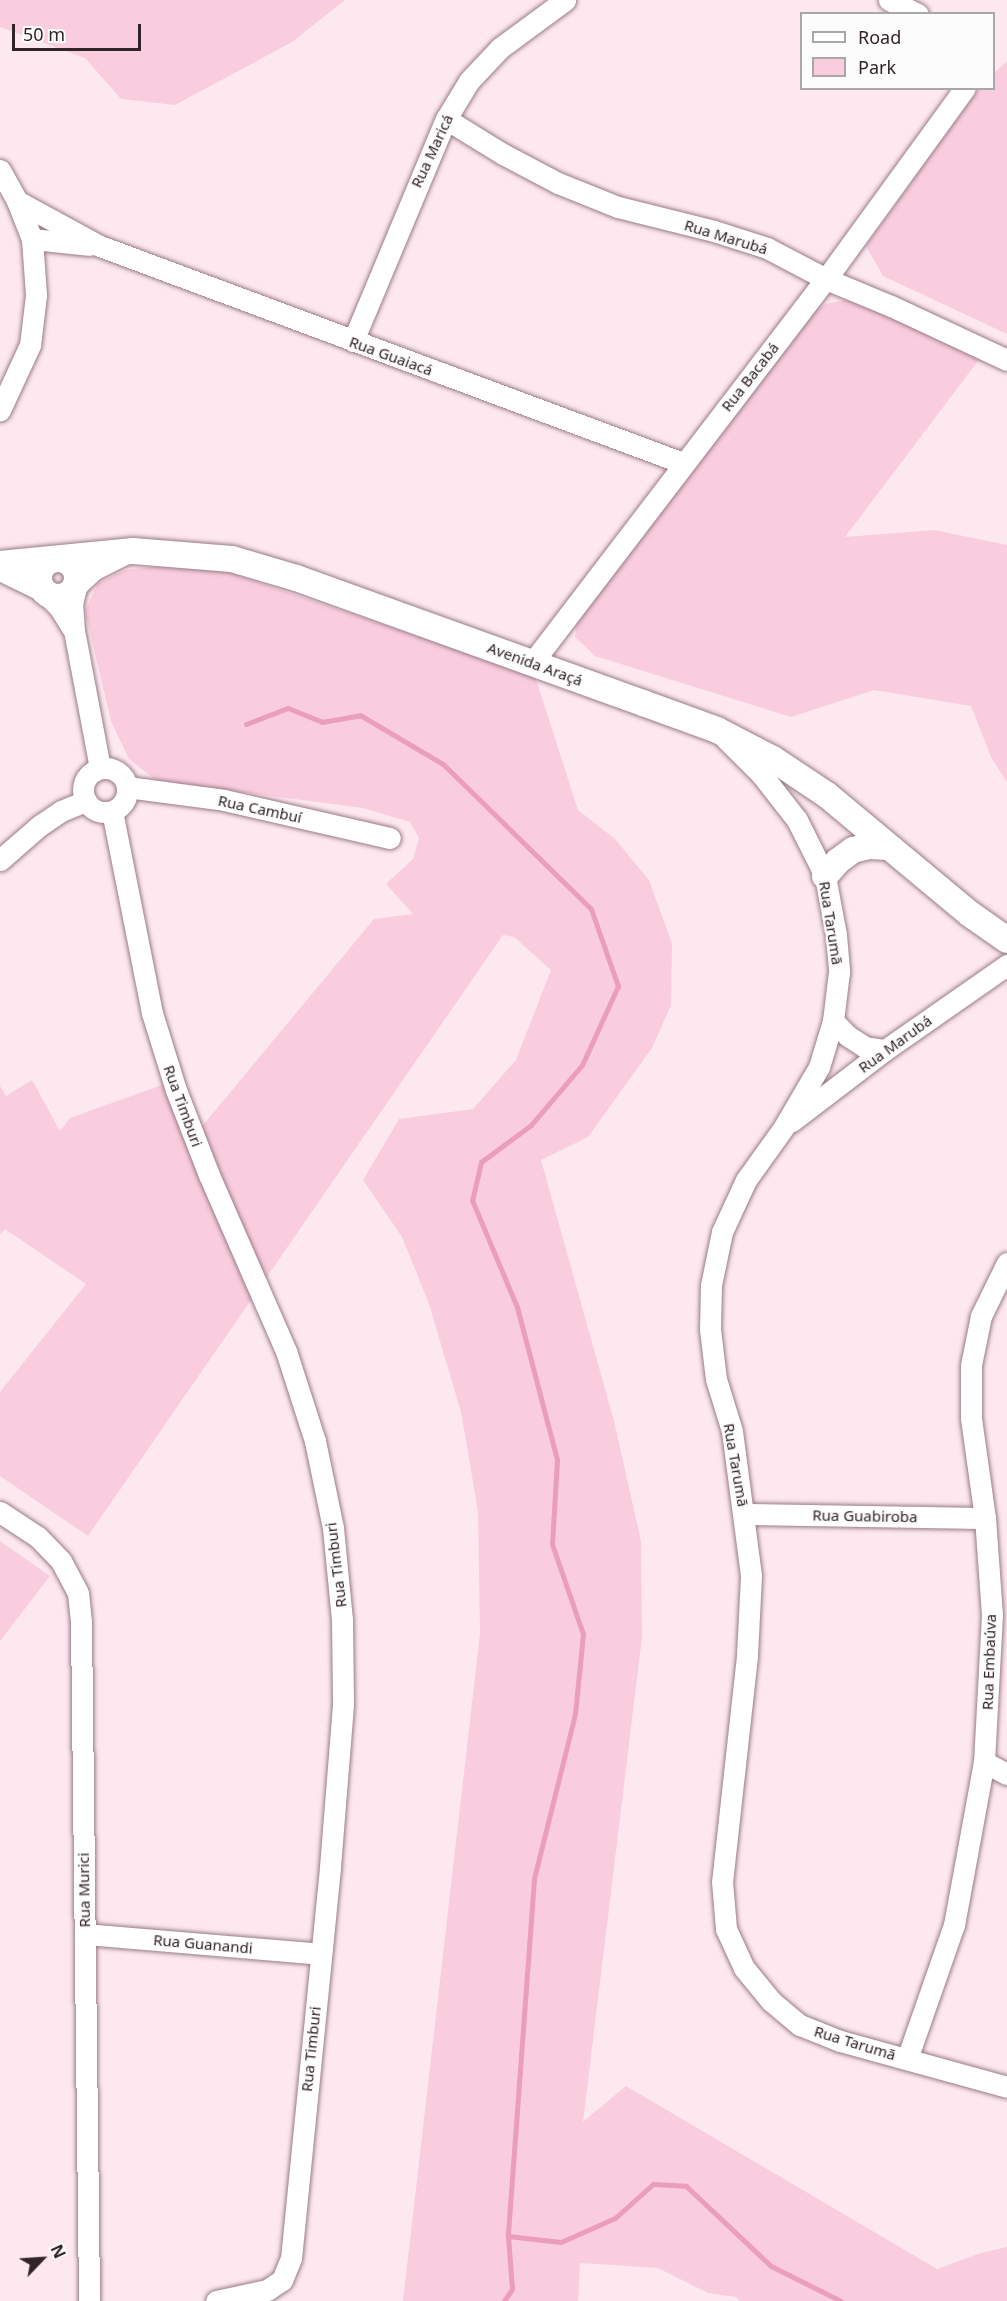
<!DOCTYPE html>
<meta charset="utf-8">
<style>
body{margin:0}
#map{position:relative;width:1007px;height:2301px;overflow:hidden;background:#fde8f0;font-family:"Noto Sans",sans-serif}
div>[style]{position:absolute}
.green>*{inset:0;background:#f9cdde}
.stream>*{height:5px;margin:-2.5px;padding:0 2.5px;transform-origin:2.5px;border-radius:2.5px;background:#ea9ebc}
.roads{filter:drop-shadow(0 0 2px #9a7b87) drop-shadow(0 0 2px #9a7b87)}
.minor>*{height:21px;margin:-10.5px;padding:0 10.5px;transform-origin:10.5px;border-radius:10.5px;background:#fff}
.minor>.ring{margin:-10.5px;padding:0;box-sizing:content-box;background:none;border:21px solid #fff;border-radius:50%}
.tertiary>*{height:26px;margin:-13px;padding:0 13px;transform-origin:13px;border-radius:13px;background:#fff}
.tertiary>.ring{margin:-13px;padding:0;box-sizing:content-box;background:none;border:26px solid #fff;border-radius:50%}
span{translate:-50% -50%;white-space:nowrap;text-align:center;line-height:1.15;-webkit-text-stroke:4.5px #fcfcfc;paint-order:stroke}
.street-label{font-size:15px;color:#312429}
.legend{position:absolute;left:800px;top:12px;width:195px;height:78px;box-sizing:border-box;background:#fcfcfc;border:2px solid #aba6a8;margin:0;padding:8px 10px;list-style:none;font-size:18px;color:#312429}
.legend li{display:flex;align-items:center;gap:12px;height:30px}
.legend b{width:30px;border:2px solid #aba6a8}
.north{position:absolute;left:12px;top:2229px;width:60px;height:60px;-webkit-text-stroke:4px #fcfcfc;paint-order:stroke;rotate:65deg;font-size:16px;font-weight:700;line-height:24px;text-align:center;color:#312429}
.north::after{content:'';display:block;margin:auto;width:21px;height:27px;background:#312429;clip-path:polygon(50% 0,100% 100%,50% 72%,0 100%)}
.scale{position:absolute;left:12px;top:24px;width:129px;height:27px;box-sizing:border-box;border:3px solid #312429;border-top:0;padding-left:8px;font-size:18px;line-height:21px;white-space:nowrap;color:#312429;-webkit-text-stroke:4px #fcfcfc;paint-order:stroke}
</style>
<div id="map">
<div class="green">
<i style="clip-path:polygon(0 0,345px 0,292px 42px,175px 105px,121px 99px,85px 58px,0 27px)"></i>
<i style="clip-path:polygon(1007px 61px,1007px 334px,883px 276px,866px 246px,978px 89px,994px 88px,994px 73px)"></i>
<i style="clip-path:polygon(853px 299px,981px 357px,845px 537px,934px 530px,1007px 545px,1007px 782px,991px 757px,971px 706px,874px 690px,791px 717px,595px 656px,575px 637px,578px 614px,809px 311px,830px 303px)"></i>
<i style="clip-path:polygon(163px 566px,230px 573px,535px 676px,578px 810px,615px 839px,649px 880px,672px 944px,671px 1005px,652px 1048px,588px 1137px,541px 1160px,614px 1421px,641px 1541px,642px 1637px,583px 2122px,626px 2086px,937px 2269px,981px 2253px,1007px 2247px,1007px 2301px,740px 2301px,736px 2297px,708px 2293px,658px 2268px,580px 2263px,578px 2301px,403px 2301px,480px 1634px,478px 1511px,461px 1412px,429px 1304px,402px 1237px,363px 1180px,399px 1119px,473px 1109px,516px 1060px,551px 970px,514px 937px,503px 935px,88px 1536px,0 1476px,0 1392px,86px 1284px,5px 1229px,0 1234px,0 1086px,6px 1096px,32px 1080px,60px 1131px,70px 1118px,173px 1081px,194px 1136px,374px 919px,413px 914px,386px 884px,413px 859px,419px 838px,410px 822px,363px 808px,157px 781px,129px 759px,111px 721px,85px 611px,98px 583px,125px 570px)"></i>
<i style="clip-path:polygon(0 1541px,50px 1576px,0 1641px)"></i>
</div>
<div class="stream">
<i style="left:246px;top:724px;width:45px;rotate:-20.9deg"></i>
<i style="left:288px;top:708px;width:37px;rotate:22deg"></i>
<i style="left:322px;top:722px;width:39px;rotate:-10deg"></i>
<i style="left:360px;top:715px;width:96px;rotate:30.6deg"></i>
<i style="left:443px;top:764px;width:207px;rotate:44.4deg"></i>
<i style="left:591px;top:909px;width:82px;rotate:70.7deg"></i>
<i style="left:618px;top:986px;width:87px;rotate:114.5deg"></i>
<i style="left:582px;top:1065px;width:79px;rotate:130.4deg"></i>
<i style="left:531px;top:1125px;width:62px;rotate:143.5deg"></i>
<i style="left:481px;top:1162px;width:39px;rotate:103deg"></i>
<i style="left:472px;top:1200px;width:116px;rotate:67.2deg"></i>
<i style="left:517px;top:1307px;width:158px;rotate:75.3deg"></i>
<i style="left:557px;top:1460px;width:84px;rotate:93.4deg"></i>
<i style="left:552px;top:1544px;width:95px;rotate:71deg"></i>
<i style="left:583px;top:1634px;width:80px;rotate:95.7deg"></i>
<i style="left:575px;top:1714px;width:170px;rotate:104deg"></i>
<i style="left:534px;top:1879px;width:358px;rotate:94.2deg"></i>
<i style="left:508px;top:2236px;width:53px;rotate:85.7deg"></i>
<i style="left:512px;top:2289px;width:14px;rotate:124deg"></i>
<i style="left:508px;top:2236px;width:53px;rotate:6.5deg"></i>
<i style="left:561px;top:2242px;width:59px;rotate:-24deg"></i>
<i style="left:615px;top:2218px;width:51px;rotate:-41.8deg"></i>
<i style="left:653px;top:2184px;width:33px;rotate:3deg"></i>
<i style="left:686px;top:2186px;width:117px;rotate:43.3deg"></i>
<i style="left:771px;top:2266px;width:78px;rotate:26.6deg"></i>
</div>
<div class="roads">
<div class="minor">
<i style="left:889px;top:0;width:32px;rotate:26deg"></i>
<i style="left:446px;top:119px;width:67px;rotate:31.6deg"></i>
<i style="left:503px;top:154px;width:62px;rotate:27.8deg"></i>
<i style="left:558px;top:183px;width:65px;rotate:21.8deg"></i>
<i style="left:618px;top:207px;width:99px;rotate:14deg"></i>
<i style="left:714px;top:231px;width:56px;rotate:17.8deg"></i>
<i style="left:767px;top:248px;width:67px;rotate:27.7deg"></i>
<i style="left:826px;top:279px;width:70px;rotate:22.6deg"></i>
<i style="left:891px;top:306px;width:128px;rotate:25deg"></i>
<i style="left:0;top:170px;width:35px;rotate:61deg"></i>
<i style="left:17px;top:201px;width:41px;rotate:68.5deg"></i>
<i style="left:32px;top:239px;width:56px;rotate:85.9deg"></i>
<i style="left:36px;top:295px;width:50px;rotate:96.8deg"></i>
<i style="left:30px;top:345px;width:72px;rotate:114.8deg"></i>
<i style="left:17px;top:201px;width:94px;rotate:28.5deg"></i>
<i style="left:100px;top:246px;width:622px;rotate:20.42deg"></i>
<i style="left:32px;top:239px;width:58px;rotate:5.9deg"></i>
<i style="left:353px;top:341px;width:241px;rotate:-67.3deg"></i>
<i style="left:446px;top:119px;width:44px;rotate:-58.8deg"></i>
<i style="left:469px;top:81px;width:45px;rotate:-46.8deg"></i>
<i style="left:500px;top:48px;width:81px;rotate:-36.4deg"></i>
<i style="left:0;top:570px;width:48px;rotate:26deg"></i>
<i style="left:43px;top:591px;width:23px;rotate:45deg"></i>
<i style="left:59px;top:607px;width:25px;rotate:58deg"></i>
<i style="left:532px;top:663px;width:484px;rotate:-52.6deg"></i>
<i style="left:826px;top:279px;width:236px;rotate:-54deg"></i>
<i style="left:726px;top:739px;width:51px;rotate:45deg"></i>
<i style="left:762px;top:775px;width:57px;rotate:52.1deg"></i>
<i style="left:797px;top:820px;width:63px;rotate:63.4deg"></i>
<i style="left:825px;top:876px;width:60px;rotate:79.4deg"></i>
<i style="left:836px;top:935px;width:37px;rotate:85deg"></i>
<i style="left:839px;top:972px;width:49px;rotate:97deg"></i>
<i style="left:833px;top:1021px;width:48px;rotate:106.9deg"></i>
<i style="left:819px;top:1067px;width:69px;rotate:120.3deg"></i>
<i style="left:784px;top:1127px;width:65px;rotate:125.6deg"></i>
<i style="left:746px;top:1180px;width:57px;rotate:114.8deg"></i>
<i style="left:722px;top:1232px;width:54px;rotate:101.7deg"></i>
<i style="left:711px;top:1285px;width:44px;rotate:91.3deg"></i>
<i style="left:710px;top:1329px;width:50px;rotate:83.2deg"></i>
<i style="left:716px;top:1379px;width:54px;rotate:72.9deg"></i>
<i style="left:732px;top:1431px;width:146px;rotate:82.5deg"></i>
<i style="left:751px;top:1576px;width:80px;rotate:92.9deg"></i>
<i style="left:747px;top:1656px;width:226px;rotate:96.3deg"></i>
<i style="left:722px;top:1881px;width:48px;rotate:85.2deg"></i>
<i style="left:726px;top:1929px;width:43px;rotate:65.2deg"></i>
<i style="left:744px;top:1968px;width:43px;rotate:50.7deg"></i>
<i style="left:771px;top:2001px;width:38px;rotate:40deg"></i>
<i style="left:800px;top:2025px;width:43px;rotate:21.8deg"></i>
<i style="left:840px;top:2041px;width:173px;rotate:15.4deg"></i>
<i class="ring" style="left:83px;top:768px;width:23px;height:23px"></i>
<i style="left:100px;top:768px;width:139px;rotate:-100.7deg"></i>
<i style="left:74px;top:631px;width:26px;rotate:-94deg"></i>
<i style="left:72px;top:605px;width:19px;rotate:-78deg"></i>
<i style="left:76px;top:586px;width:23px;rotate:-43deg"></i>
<i style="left:93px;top:570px;width:34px;rotate:-27deg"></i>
<i style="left:127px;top:787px;width:98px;rotate:7.6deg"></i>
<i style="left:224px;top:800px;width:170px;rotate:12.9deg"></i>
<i style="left:112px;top:811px;width:206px;rotate:78.8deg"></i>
<i style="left:152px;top:1013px;width:81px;rotate:72.7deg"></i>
<i style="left:176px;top:1090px;width:91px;rotate:68.8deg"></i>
<i style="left:209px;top:1175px;width:192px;rotate:66.4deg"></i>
<i style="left:286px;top:1351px;width:95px;rotate:72.1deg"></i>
<i style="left:315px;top:1441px;width:89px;rotate:78.3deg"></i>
<i style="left:333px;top:1528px;width:91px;rotate:84.4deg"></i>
<i style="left:342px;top:1619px;width:86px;rotate:89.3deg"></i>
<i style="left:343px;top:1705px;width:164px;rotate:94.6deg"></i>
<i style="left:330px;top:1868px;width:392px;rotate:95.7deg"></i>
<i style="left:291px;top:2258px;width:24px;rotate:112deg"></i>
<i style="left:282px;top:2280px;width:18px;rotate:146deg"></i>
<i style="left:267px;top:2290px;width:52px;rotate:167.8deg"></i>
<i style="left:0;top:860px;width:52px;rotate:-41.1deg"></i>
<i style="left:39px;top:826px;width:27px;rotate:-34deg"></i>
<i style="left:61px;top:811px;width:27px;rotate:-22deg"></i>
<i style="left:833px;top:1021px;width:21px;rotate:45deg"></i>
<i style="left:848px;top:1036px;width:20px;rotate:33deg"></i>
<i style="left:865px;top:1047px;width:20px;rotate:9deg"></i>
<i style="left:792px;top:1121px;width:117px;rotate:-37.4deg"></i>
<i style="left:885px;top:1050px;width:149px;rotate:-34.9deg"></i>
<i style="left:0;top:1512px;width:45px;rotate:33.3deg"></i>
<i style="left:38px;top:1537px;width:33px;rotate:46deg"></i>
<i style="left:61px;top:1561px;width:36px;rotate:62deg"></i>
<i style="left:78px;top:1593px;width:30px;rotate:84deg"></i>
<i style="left:81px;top:1623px;width:678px;rotate:89.32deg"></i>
<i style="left:745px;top:1514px;width:240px;rotate:1deg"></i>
<i style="left:984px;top:1762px;width:26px;rotate:28deg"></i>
<i style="left:85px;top:1934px;width:237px;rotate:4.8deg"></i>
<i style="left:907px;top:2059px;width:142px;rotate:-70.7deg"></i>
<i style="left:954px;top:1925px;width:166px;rotate:-79.6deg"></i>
<i style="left:984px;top:1762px;width:147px;rotate:-86.9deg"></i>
<i style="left:992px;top:1615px;width:97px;rotate:-94.1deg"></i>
<i style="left:985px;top:1518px;width:101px;rotate:-98deg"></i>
<i style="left:971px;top:1418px;width:53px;rotate:-90deg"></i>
<i style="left:971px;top:1365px;width:50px;rotate:-78.5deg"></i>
<i style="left:981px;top:1316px;width:59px;rotate:-63.9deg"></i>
</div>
<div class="tertiary">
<i class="ring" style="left:39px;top:559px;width:12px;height:12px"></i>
<i style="left:0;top:564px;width:134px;rotate:-5.6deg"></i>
<i style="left:133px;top:551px;width:99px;rotate:4.6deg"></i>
<i style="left:232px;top:559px;width:67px;rotate:16.5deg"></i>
<i style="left:296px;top:578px;width:369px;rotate:19.8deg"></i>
<i style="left:643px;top:703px;width:79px;rotate:20deg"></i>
<i style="left:717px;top:730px;width:63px;rotate:27.4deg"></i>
<i style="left:773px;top:759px;width:65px;rotate:33.7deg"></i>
<i style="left:827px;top:795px;width:186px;rotate:39.8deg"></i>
<i style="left:970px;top:914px;width:45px;rotate:35.1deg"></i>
<i style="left:825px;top:876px;width:20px;rotate:-49deg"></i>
<i style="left:838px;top:861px;width:19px;rotate:-36deg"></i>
<i style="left:853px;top:850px;width:16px;rotate:-14deg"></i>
<i style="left:869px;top:846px;width:19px;rotate:3deg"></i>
</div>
</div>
<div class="street-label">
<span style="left:432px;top:151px;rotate:-65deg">Rua Maricá</span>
<span style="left:726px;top:237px;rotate:17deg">Rua Marubá</span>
<span style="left:391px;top:356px;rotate:20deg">Rua Guaiacá</span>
<span style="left:750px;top:377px;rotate:-52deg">Rua Bacabá</span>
<span style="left:535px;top:664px;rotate:20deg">Avenida Araçá</span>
<span style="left:260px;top:809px;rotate:12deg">Rua Cambuí</span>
<span style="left:831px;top:923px;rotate:81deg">Rua Tarumã</span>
<span style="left:895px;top:1044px;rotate:-36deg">Rua Marubá</span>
<span style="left:183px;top:1106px;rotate:70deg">Rua Timburi</span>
<span style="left:736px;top:1465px;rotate:80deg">Rua Tarumã</span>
<span style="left:865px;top:1516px;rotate:1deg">Rua Guabiroba</span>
<span style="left:336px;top:1565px;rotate:-97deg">Rua Timburi</span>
<span style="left:989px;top:1662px;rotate:-88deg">Rua Embaúva</span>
<span style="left:84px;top:1890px;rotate:-91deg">Rua Murici</span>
<span style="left:203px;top:1944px;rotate:5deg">Rua Guanandi</span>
<span style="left:855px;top:2043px;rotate:17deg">Rua Tarumã</span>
<span style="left:311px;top:2049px;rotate:-84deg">Rua Timburi</span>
</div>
<ul class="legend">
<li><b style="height:8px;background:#fff"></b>Road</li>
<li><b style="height:16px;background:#f9cdde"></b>Park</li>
</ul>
<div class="north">N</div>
<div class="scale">50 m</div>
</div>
